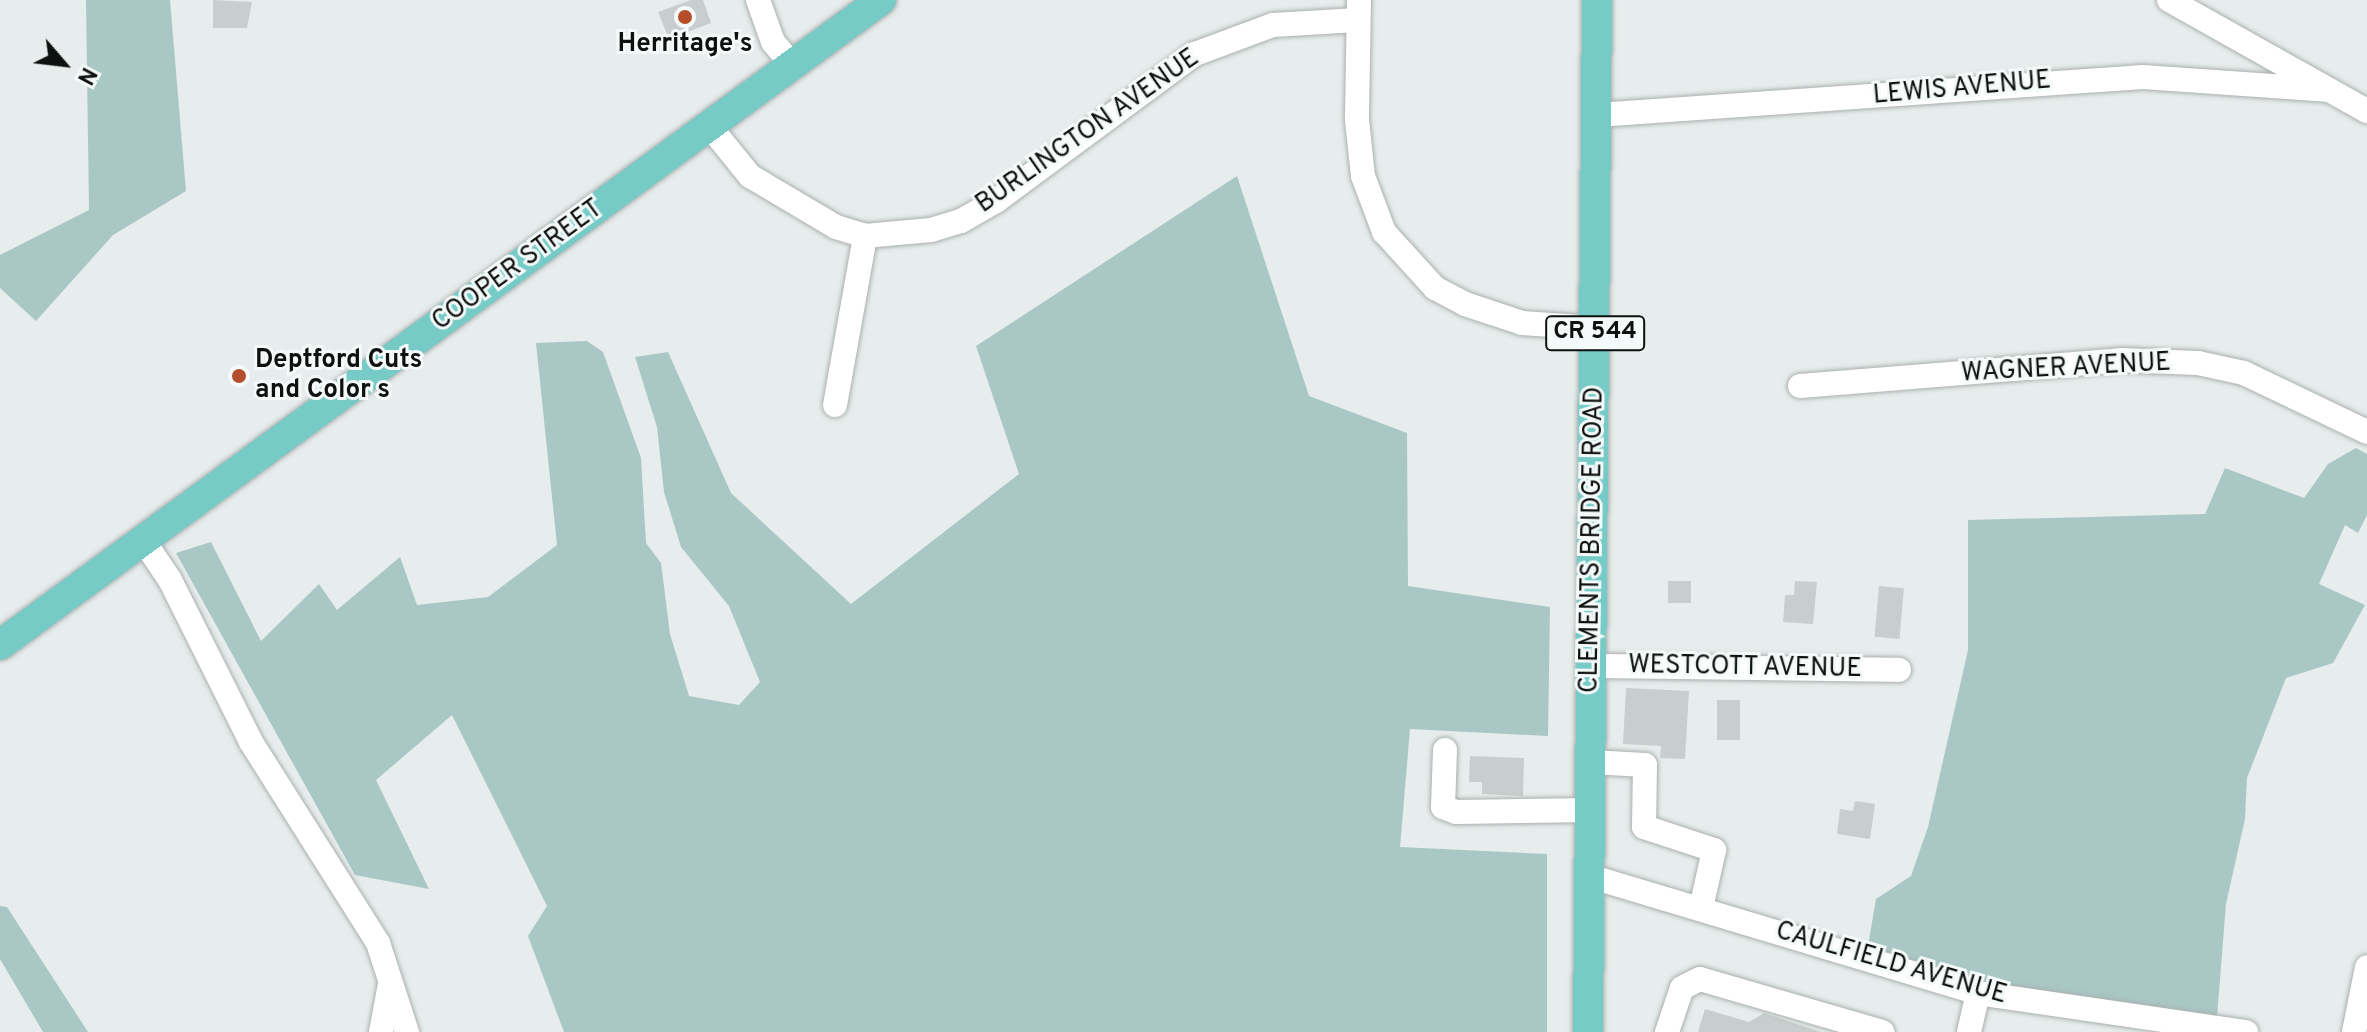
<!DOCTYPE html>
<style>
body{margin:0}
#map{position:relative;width:2367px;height:1032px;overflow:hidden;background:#e7edec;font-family:Overpass,sans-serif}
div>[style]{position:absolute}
.green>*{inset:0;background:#a9c7c4}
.building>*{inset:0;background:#c8cecd;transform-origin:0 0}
.roads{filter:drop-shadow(0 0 2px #aab0af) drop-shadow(0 0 2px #aab0af)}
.minor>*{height:24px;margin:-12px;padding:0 12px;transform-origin:12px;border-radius:12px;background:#fff}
.major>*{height:30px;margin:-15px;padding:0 15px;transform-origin:15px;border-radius:15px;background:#77cbc7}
.dots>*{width:22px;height:22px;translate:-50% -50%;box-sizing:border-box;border:4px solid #f4faf9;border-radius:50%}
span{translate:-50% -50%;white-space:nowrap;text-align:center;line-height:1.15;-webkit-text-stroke:6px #f4faf9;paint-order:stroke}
.shield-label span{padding:2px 6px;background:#f4faf9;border:2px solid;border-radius:6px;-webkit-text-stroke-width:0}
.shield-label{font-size:24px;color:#0f1110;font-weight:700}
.poi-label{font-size:26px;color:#0f1110;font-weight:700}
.left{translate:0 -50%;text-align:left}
.street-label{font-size:26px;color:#0f1110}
.north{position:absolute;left:24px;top:24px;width:80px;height:80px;-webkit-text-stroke:6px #f4faf9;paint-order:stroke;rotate:118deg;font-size:22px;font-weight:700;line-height:32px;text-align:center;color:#0f1110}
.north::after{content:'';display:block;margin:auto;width:28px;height:36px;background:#0f1110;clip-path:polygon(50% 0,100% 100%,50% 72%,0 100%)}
</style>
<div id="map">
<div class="green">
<i style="clip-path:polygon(86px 0,170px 0,186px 191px,113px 235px,36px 321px,0 288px,0 255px,89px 210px)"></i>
<i style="clip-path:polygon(1237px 176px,1309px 396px,1407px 433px,1408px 586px,1550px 607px,1548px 736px,1410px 729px,1400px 847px,1547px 854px,1547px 1032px,564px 1032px,528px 936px,547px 906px,452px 715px,376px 780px,429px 889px,355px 875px,176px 553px,211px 542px,261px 641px,319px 584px,337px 610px,400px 557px,417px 605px,488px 597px,557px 545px,536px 343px,587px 341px,603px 352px,641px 458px,646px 543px,661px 563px,670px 634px,689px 696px,739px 705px,760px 682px,729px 606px,681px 547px,664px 492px,657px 427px,635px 357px,668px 352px,731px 493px,851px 604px,1019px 474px,976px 346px)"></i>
<i style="clip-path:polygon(2356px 448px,2367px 454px,2367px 515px,2358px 533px,2345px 525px,2319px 584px,2365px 605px,2333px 663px,2286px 678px,2247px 778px,2245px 819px,2226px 904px,2217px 1017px,1983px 982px,1868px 946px,1876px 899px,1911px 876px,1928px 827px,1968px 650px,1968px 520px,2205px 514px,2225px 468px,2304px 498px,2328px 464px)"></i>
<i style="clip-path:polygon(0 906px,7px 907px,88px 1032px,43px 1032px,0 959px)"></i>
</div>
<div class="building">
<i style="clip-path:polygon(213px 0,252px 2px,247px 28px,213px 28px)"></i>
<i style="clip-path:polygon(691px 0,703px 0,711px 23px,669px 39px,658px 12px)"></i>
<i style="left:1668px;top:581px;width:23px;height:22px"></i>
<i style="clip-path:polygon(1795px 581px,1817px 582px,1813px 624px,1783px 622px,1785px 595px,1794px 595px)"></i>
<i style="left:1879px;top:586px;width:25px;height:51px;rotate:5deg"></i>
<i style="clip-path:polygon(1626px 688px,1689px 691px,1685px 759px,1660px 758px,1661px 746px,1623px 744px)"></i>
<i style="left:1717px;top:700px;width:23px;height:40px"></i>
<i style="clip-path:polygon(1470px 756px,1524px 758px,1523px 796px,1482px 794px,1482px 782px,1469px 782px)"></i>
<i style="clip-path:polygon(1855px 801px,1875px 804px,1870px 839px,1837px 834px,1840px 809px,1853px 811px)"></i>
<i style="clip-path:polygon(1705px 1009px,1749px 1022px,1764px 1013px,1821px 1032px,1698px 1032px)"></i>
</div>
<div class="roads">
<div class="minor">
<i style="left:758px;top:0;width:45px;rotate:70.3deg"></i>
<i style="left:773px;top:42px;width:31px;rotate:50deg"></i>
<i style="left:1359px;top:0;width:120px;rotate:91deg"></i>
<i style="left:1357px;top:120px;width:56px;rotate:83.9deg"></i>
<i style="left:1363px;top:176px;width:60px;rotate:69.4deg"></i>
<i style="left:1384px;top:232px;width:76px;rotate:47.7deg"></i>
<i style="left:1435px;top:288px;width:34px;rotate:28deg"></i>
<i style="left:1465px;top:304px;width:60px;rotate:18.4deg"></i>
<i style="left:1522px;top:323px;width:73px;rotate:3.9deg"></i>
<i style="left:2169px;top:0;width:227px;rotate:29.3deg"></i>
<i style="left:1597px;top:115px;width:547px;rotate:-3.98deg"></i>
<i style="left:2143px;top:77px;width:184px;rotate:4deg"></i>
<i style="left:711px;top:128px;width:62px;rotate:50.9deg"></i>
<i style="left:750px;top:176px;width:100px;rotate:30.7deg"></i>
<i style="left:836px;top:227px;width:30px;rotate:17deg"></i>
<i style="left:865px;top:236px;width:66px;rotate:-5.2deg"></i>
<i style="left:931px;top:230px;width:31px;rotate:-17deg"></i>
<i style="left:961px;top:221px;width:40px;rotate:-29.7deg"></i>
<i style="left:996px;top:201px;width:247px;rotate:-36.5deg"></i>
<i style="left:1195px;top:54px;width:83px;rotate:-20.4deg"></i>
<i style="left:1273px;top:25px;width:85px;rotate:-3.4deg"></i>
<i style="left:1800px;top:386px;width:322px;rotate:-4.6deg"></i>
<i style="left:2121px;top:360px;width:77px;rotate:2.2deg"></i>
<i style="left:2198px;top:363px;width:47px;rotate:12.3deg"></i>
<i style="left:2244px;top:373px;width:136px;rotate:25.6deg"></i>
<i style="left:835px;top:405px;width:172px;rotate:-79.9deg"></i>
<i style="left:143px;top:540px;width:48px;rotate:56deg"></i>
<i style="left:170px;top:580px;width:181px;rotate:63.4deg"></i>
<i style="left:251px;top:742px;width:238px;rotate:57.7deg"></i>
<i style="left:378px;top:943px;width:94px;rotate:72deg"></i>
<i style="left:1591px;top:666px;width:308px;rotate:0.7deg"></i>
<i style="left:1445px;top:750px;width:57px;rotate:92deg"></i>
<i style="left:1443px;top:807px;width:14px;rotate:21deg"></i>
<i style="left:1456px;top:812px;width:134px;rotate:-0.9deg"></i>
<i style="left:1591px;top:762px;width:54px;rotate:3.2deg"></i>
<i style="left:1645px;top:765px;width:62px;rotate:90.9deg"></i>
<i style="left:1644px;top:827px;width:74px;rotate:18.2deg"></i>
<i style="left:1714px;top:850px;width:59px;rotate:102.6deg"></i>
<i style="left:1589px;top:876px;width:406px;rotate:16.7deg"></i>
<i style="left:1978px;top:993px;width:271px;rotate:8.3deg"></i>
<i style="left:381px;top:1032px;width:49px;rotate:-79.4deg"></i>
<i style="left:1667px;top:1032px;width:46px;rotate:-71.2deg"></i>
<i style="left:1682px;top:988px;width:20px;rotate:-27deg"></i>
<i style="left:1700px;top:979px;width:190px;rotate:16.2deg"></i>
<i style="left:1969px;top:1032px;width:40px;rotate:-77deg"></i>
<i style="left:2354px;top:1032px;width:66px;rotate:-78.7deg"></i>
</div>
<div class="major">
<i style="left:0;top:645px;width:1092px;rotate:-36.21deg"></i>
<i style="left:1588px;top:1032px;width:1032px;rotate:-89.5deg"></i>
</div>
</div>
<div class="dots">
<i style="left:685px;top:17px;background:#b64f29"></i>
<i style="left:239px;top:376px;background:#b64f29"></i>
</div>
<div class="shield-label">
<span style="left:1595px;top:333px">CR 544</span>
</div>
<div class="poi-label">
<span style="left:685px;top:45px">Herritage's</span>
<span class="left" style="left:255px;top:376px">Deptford Cuts<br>and Color s</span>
</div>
<div class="street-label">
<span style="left:1962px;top:89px;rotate:-5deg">LEWIS AVENUE</span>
<span style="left:1088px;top:132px;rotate:-35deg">BURLINGTON AVENUE</span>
<span style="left:518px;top:266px;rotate:-36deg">COOPER STREET</span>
<span style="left:2066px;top:369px;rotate:-3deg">WAGNER AVENUE</span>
<span style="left:1593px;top:540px;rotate:-89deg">CLEMENTS BRIDGE ROAD</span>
<span style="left:1745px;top:668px;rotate:1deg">WESTCOTT AVENUE</span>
<span style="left:1891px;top:964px;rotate:16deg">CAULFIELD AVENUE</span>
</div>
<div class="north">N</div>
</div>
